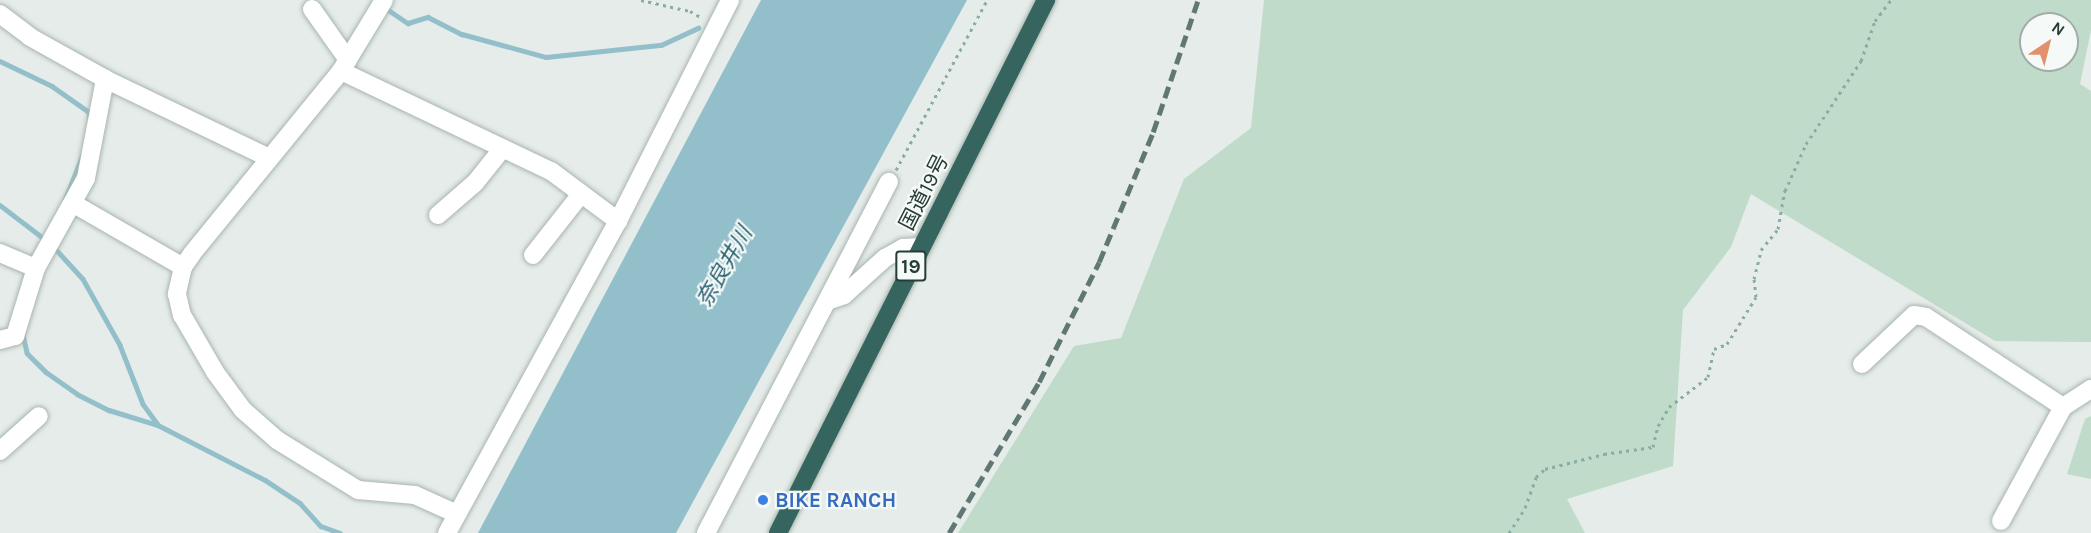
<!DOCTYPE html>
<meta charset="utf-8">
<style>
body{margin:0}
#map{position:relative;width:2091px;height:533px;overflow:hidden;background:#e5ece9;font-family:Karla,"Noto Sans JP",sans-serif}
div>[style]{position:absolute}
.green>*{inset:0;background:#c0dbc9}
.water>*{inset:0;background:#93bfcb}
.stream>*{height:4.5px;margin:-2.25px;padding:0 2.25px;transform-origin:2.25px;border-radius:2.25px;background:#93bfcb}
.path>*{height:3px;margin-top:-1.5px;transform-origin:0;background:repeating-linear-gradient(90deg,#89aca3 0 3px,transparent 0 7.5px)}
.roads{filter:drop-shadow(0 0 2px #a8b4b0) drop-shadow(0 0 2px #a8b4b0)}
.minor>*{height:18px;margin:-9px;padding:0 9px;transform-origin:9px;border-radius:9px;background:#fff}
.highway>*{height:18px;margin:-9px;padding:0 9px;transform-origin:9px;border-radius:9px;background:#35655e}
.rail>*{height:4.5px;margin-top:-2.25px;transform-origin:0;background:repeating-linear-gradient(90deg,#617773 0 12px,transparent 0 18px)}
.dots>*{width:16px;height:16px;translate:-50% -50%;box-sizing:border-box;border:3px solid #f5f9f7;border-radius:50%}
span{translate:-50% -50%;white-space:nowrap;text-align:center;line-height:1.15;-webkit-text-stroke:4.5px #f5f9f7;paint-order:stroke}
.shield-label span{padding:2px 4px;background:#f5f9f7;border:2px solid;border-radius:4px;-webkit-text-stroke-width:0}
.shield-label{font-size:20px;color:#263c37;font-weight:700}
.street-label{font-size:21px;color:#263c37}
.shop-label{font-size:21px;color:#366cbe;font-weight:700}
.left{translate:0 -50%;text-align:left}
.water-label{font-size:22px;color:#276171;font-style:italic}
.north{position:absolute;left:2019px;top:12px;width:60px;height:60px;box-sizing:border-box;background:#f5f9f7;border:2px solid #a2adaa;border-radius:50%;rotate:35deg;font-size:16px;font-weight:700;line-height:24px;text-align:center;color:#263c37}
.north::after{content:'';display:block;margin:auto;width:21px;height:27px;background:#e2916d;clip-path:polygon(50% 0,100% 100%,50% 72%,0 100%)}
</style>
<div id="map">
<div class="green">
<i style="clip-path:polygon(evenodd,1264px 0,2091px 0,2091px 30px,2080px 84px,2091px 91px,2091px 342px,1995px 341px,1751px 194px,1731px 247px,1683px 310px,1673px 466px,1567px 499px,1585px 533px,958px 533px,1074px 346px,1121px 338px,1184px 179px,1251px 128px,1264px 0,2031px 24px,2067px 24px,2067px 60px,2031px 60px,2031px 24px)"></i>
<i style="clip-path:polygon(2091px 416px,2091px 479px,2067px 474px,2085px 419px)"></i>
</div>
<div class="water">
<i style="clip-path:polygon(761px 0,967px 0,676px 533px,478px 533px)"></i>
</div>
<div class="stream">
<i style="left:384px;top:7px;width:29px;rotate:34deg"></i>
<i style="left:408px;top:23px;width:21px;rotate:-17deg"></i>
<i style="left:428px;top:17px;width:38px;rotate:27deg"></i>
<i style="left:462px;top:34px;width:87px;rotate:15.3deg"></i>
<i style="left:546px;top:57px;width:116px;rotate:-6deg"></i>
<i style="left:661px;top:45px;width:41px;rotate:-24.7deg"></i>
<i style="left:0;top:61px;width:58px;rotate:25.7deg"></i>
<i style="left:52px;top:86px;width:45px;rotate:35.1deg"></i>
<i style="left:89px;top:112px;width:6px;rotate:81deg"></i>
<i style="left:65px;top:199px;width:52px;rotate:-68.4deg"></i>
<i style="left:0;top:205px;width:58px;rotate:37.3deg"></i>
<i style="left:52px;top:245px;width:46px;rotate:47.6deg"></i>
<i style="left:83px;top:279px;width:76px;rotate:60.7deg"></i>
<i style="left:120px;top:345px;width:63px;rotate:68.7deg"></i>
<i style="left:143px;top:404px;width:26px;rotate:54deg"></i>
<i style="left:23px;top:335px;width:18px;rotate:77deg"></i>
<i style="left:27px;top:353px;width:27px;rotate:45deg"></i>
<i style="left:46px;top:372px;width:38px;rotate:35deg"></i>
<i style="left:77px;top:394px;width:36px;rotate:27deg"></i>
<i style="left:109px;top:410px;width:51px;rotate:17deg"></i>
<i style="left:158px;top:425px;width:120px;rotate:27.2deg"></i>
<i style="left:265px;top:480px;width:42px;rotate:33.3deg"></i>
<i style="left:300px;top:503px;width:31px;rotate:48deg"></i>
<i style="left:321px;top:526px;width:20px;rotate:20deg"></i>
</div>
<div class="path">
<i style="left:641px;top:0;width:50px;rotate:12.7deg"></i>
<i style="left:690px;top:11px;width:14px;rotate:30deg"></i>
<i style="left:896px;top:170px;width:193px;rotate:-61.8deg"></i>
<i style="left:1509px;top:533px;width:30px;rotate:-57deg"></i>
<i style="left:1525px;top:508px;width:33px;rotate:-70deg"></i>
<i style="left:1536px;top:477px;width:12px;rotate:-42deg"></i>
<i style="left:1545px;top:469px;width:61px;rotate:-14.3deg"></i>
<i style="left:1604px;top:454px;width:49px;rotate:-8.1deg"></i>
<i style="left:1653px;top:447px;width:22px;rotate:-77deg"></i>
<i style="left:1658px;top:426px;width:22px;rotate:-60deg"></i>
<i style="left:1669px;top:407px;width:49px;rotate:-37.6deg"></i>
<i style="left:1708px;top:377px;width:29px;rotate:-78deg"></i>
<i style="left:1714px;top:349px;width:14px;rotate:-21deg"></i>
<i style="left:1727px;top:344px;width:55px;rotate:-58.3deg"></i>
<i style="left:1756px;top:297px;width:18px;rotate:-96deg"></i>
<i style="left:1754px;top:279px;width:30px;rotate:-76deg"></i>
<i style="left:1761px;top:250px;width:27px;rotate:-51deg"></i>
<i style="left:1778px;top:229px;width:39px;rotate:-80deg"></i>
<i style="left:1785px;top:191px;width:51px;rotate:-65.9deg"></i>
<i style="left:1806px;top:144px;width:100px;rotate:-56.5deg"></i>
<i style="left:1861px;top:61px;width:42px;rotate:-70.7deg"></i>
<i style="left:1875px;top:21px;width:26px;rotate:-53deg"></i>
</div>
<div class="roads">
<div class="minor">
<i style="left:384px;top:0;width:83px;rotate:121.2deg"></i>
<i style="left:341px;top:71px;width:236px;rotate:129.2deg"></i>
<i style="left:192px;top:254px;width:16px;rotate:125deg"></i>
<i style="left:183px;top:267px;width:28px;rotate:103deg"></i>
<i style="left:177px;top:294px;width:22px;rotate:77deg"></i>
<i style="left:182px;top:315px;width:66px;rotate:59.9deg"></i>
<i style="left:215px;top:372px;width:47px;rotate:53.6deg"></i>
<i style="left:243px;top:410px;width:45px;rotate:41.4deg"></i>
<i style="left:277px;top:440px;width:95px;rotate:31.7deg"></i>
<i style="left:358px;top:490px;width:57px;rotate:5deg"></i>
<i style="left:415px;top:495px;width:46px;rotate:24.3deg"></i>
<i style="left:312px;top:9px;width:62px;rotate:54.8deg"></i>
<i style="left:0;top:14px;width:38px;rotate:37deg"></i>
<i style="left:30px;top:37px;width:86px;rotate:29.2deg"></i>
<i style="left:105px;top:79px;width:182px;rotate:25.7deg"></i>
<i style="left:341px;top:71px;width:233px;rotate:25.5deg"></i>
<i style="left:551px;top:171px;width:84px;rotate:36.7deg"></i>
<i style="left:74px;top:204px;width:126px;rotate:30deg"></i>
<i style="left:438px;top:215px;width:49px;rotate:-40.9deg"></i>
<i style="left:475px;top:183px;width:43px;rotate:-51.5deg"></i>
<i style="left:0;top:253px;width:39px;rotate:23deg"></i>
<i style="left:533px;top:255px;width:78px;rotate:-51.8deg"></i>
<i style="left:827px;top:301px;width:18px;rotate:-19deg"></i>
<i style="left:844px;top:295px;width:55px;rotate:-42.1deg"></i>
<i style="left:885px;top:258px;width:21px;rotate:-29deg"></i>
<i style="left:903px;top:248px;width:18px;rotate:-3deg"></i>
<i style="left:0;top:340px;width:16px;rotate:-15deg"></i>
<i style="left:15px;top:336px;width:71px;rotate:-72.8deg"></i>
<i style="left:36px;top:268px;width:103px;rotate:-60.9deg"></i>
<i style="left:86px;top:178px;width:101px;rotate:-79.1deg"></i>
<i style="left:1862px;top:364px;width:71px;rotate:-43.3deg"></i>
<i style="left:1914px;top:315px;width:12px;rotate:9deg"></i>
<i style="left:1926px;top:317px;width:164px;rotate:33.3deg"></i>
<i style="left:2063px;top:407px;width:33px;rotate:-33deg"></i>
<i style="left:0;top:451px;width:52px;rotate:-41.9deg"></i>
<i style="left:2001px;top:521px;width:130px;rotate:-61.5deg"></i>
<i style="left:447px;top:533px;width:356px;rotate:-61.3deg"></i>
<i style="left:618px;top:221px;width:248px;rotate:-63.1deg"></i>
<i style="left:706px;top:533px;width:396px;rotate:-62.5deg"></i>
</div>
<div class="highway">
<i style="left:778px;top:533px;width:597px;rotate:-63.31deg"></i>
</div>
</div>
<div class="rail">
<i style="left:949px;top:533px;width:176px;rotate:-59.2deg"></i>
<i style="left:1039px;top:382px;width:134px;rotate:-63.4deg"></i>
<i style="left:1099px;top:262px;width:141px;rotate:-67.4deg"></i>
<i style="left:1153px;top:132px;width:139px;rotate:-71.2deg"></i>
</div>
<div class="dots">
<i style="left:763px;top:500px;background:#3f7fe0"></i>
</div>
<div class="shield-label">
<span style="left:911px;top:266px">19</span>
</div>
<div class="street-label">
<span style="left:924px;top:192px;rotate:-63deg">国道19号</span>
</div>
<div class="shop-label">
<span class="left" style="left:775px;top:500px">BIKE RANCH</span>
</div>
<div class="water-label">
<span style="left:725px;top:267px;rotate:-60deg">奈良井川</span>
</div>
<div class="north">N</div>
</div>
